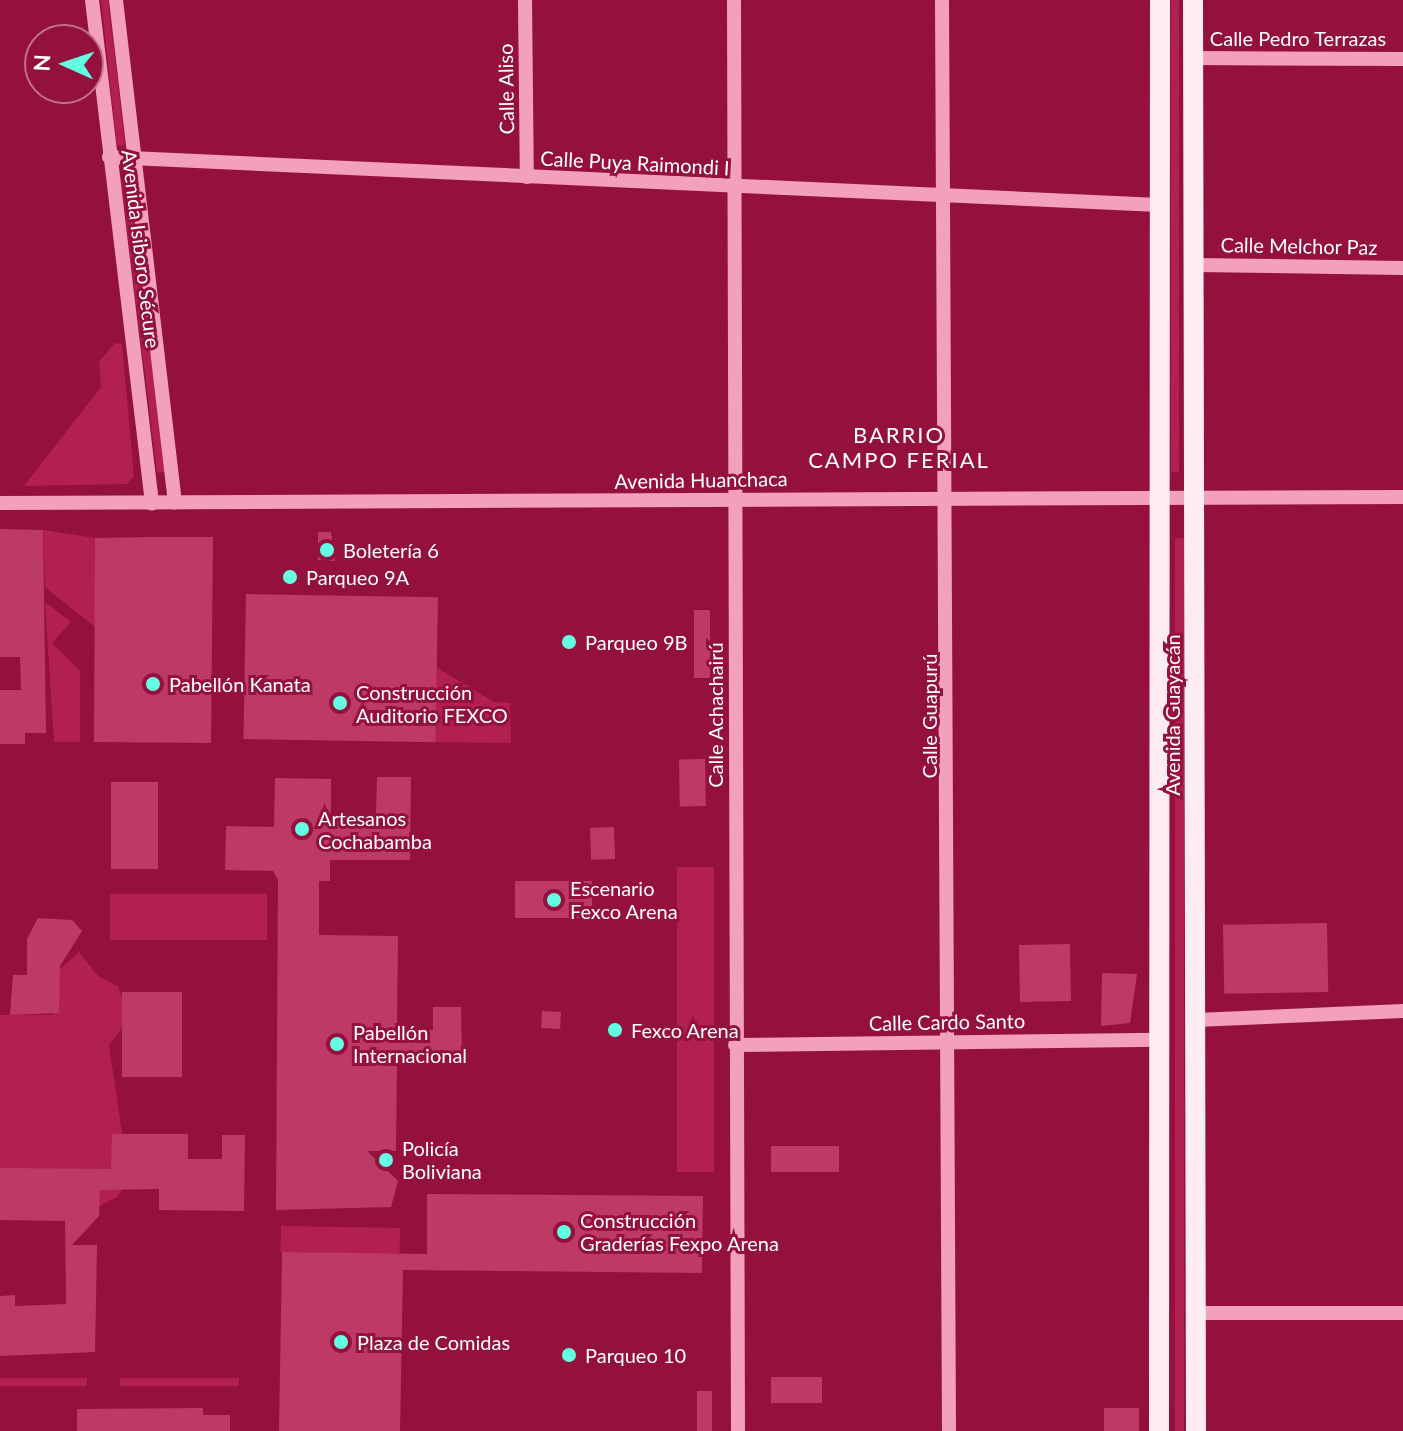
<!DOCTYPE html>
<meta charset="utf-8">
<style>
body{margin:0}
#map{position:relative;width:1403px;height:1431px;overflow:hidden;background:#95113d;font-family:Lato,sans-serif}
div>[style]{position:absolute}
.green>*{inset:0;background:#b22053;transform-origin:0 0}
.building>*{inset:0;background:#bd3a67;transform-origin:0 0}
.minor>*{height:14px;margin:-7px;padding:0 7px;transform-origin:7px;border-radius:7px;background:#f3a0bd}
.major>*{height:20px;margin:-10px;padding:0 10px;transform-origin:10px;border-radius:10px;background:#ffecf1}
.dots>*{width:22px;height:22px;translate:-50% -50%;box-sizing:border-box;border:4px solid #95113d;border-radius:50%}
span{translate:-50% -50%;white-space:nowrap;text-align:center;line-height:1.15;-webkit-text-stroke:6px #95113d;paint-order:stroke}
.street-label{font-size:20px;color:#fff}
.poi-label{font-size:20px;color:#fff}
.left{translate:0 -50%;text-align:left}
.neighbourhood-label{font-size:22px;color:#fff;letter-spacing:2px}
.north{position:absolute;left:24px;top:24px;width:80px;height:80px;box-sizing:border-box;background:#95113d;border:2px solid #bf708b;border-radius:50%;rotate:273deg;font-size:22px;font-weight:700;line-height:32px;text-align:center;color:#fff}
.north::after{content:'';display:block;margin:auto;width:28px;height:36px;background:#62ffe2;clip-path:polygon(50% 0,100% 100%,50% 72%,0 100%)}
</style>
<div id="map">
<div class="green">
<i style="clip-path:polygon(101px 0,108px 0,125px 145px,117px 146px)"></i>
<i style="left:1171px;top:0;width:8px;height:472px"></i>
<i style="left:129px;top:178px;width:296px;height:8px;rotate:83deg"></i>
<i style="clip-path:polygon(115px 343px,122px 344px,134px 476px,127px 484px,24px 486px,101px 387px,99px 362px)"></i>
<i style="clip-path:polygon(43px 530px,95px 538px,95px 627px,45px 587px)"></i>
<i style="left:1175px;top:538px;width:9px;height:893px"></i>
<i style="clip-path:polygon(45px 602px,71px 622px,52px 643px,80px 671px,80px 742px,54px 742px)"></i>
<i style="clip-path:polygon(436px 667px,494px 702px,510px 703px,511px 743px,435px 742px)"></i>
<i style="left:677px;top:867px;width:37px;height:305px"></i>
<i style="left:267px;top:894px;width:46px;height:157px;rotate:90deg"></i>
<i style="clip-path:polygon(79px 952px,98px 976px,118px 986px,129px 1018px,109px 1045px,129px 1180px,117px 1197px,89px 1211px,0 1208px,0 1015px,53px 1015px,53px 975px)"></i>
<i style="left:281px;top:1226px;width:119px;height:26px;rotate:1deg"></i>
<i style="left:87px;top:1378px;width:8px;height:87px;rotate:90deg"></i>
<i style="left:120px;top:1378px;width:119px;height:8px"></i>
</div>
<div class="building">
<i style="clip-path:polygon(0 529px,43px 530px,46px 733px,25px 733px,25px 744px,0 744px,0 690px,21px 690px,20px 657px,0 657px)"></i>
<i style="clip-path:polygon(318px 532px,331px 532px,335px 561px,318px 560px)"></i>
<i style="clip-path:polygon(152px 537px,213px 537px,211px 743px,94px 742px,95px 538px)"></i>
<i style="left:246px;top:594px;width:192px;height:145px;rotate:1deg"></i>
<i style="left:694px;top:610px;width:16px;height:68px"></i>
<i style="left:705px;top:759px;width:47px;height:26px;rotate:89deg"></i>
<i style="clip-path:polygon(377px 777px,411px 777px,410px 860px,330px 860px,330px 881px,319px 881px,319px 935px,398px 936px,397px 1029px,433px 1030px,433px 1007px,461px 1007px,462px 1054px,397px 1059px,396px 1151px,367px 1151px,398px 1181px,391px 1207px,276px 1210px,278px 880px,273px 871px,225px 870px,226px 826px,274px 827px,275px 778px,331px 779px,331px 814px,376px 814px)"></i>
<i style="left:111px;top:782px;width:47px;height:87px"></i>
<i style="left:614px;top:827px;width:32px;height:24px;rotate:88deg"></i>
<i style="left:592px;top:881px;width:37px;height:77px;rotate:90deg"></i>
<i style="clip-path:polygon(38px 918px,72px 920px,82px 931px,60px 966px,59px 1013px,10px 1015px,13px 975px,27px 975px,27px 939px)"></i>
<i style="left:1327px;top:923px;width:69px;height:104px;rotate:89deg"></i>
<i style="left:1070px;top:944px;width:57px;height:51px;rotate:89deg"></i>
<i style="clip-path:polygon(1102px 973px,1137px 974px,1130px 1023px,1101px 1026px)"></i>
<i style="left:122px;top:992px;width:60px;height:85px"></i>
<i style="left:542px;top:1011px;width:19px;height:17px;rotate:3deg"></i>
<i style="clip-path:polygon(112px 1134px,188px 1134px,188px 1159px,222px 1159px,222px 1135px,245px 1135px,244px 1211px,159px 1210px,159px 1189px,100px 1190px,99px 1216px,72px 1245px,97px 1245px,95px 1352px,0 1356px,0 1296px,15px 1295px,15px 1306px,66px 1304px,65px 1221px,0 1220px,0 1168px,111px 1169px)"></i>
<i style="left:771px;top:1146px;width:68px;height:26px"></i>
<i style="clip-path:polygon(427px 1194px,703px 1196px,702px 1273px,403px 1270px,400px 1431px,279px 1431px,282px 1252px,427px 1254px)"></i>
<i style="left:771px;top:1377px;width:51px;height:26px"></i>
<i style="left:697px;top:1391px;width:15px;height:40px"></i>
<i style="clip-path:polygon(203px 1408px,203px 1415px,230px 1415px,230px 1431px,77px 1431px,77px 1409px)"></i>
<i style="left:1104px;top:1408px;width:35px;height:23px"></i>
</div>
<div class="minor">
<i style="left:92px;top:0;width:507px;rotate:83.2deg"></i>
<i style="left:116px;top:0;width:506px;rotate:83.31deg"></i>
<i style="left:525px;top:0;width:177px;rotate:89.4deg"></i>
<i style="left:734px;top:0;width:1431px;rotate:89.84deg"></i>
<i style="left:942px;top:0;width:1431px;rotate:89.72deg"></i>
<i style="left:1193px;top:58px;width:210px;rotate:0.3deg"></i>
<i style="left:109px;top:157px;width:1051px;rotate:2.62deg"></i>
<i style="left:1195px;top:265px;width:208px;rotate:0.8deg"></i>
<i style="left:0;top:503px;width:1403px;rotate:-0.25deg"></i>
<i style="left:1196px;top:1020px;width:207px;rotate:-2.5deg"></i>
<i style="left:735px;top:1045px;width:425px;rotate:-0.7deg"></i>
<i style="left:1196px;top:1313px;width:207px"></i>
</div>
<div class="major">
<i style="left:1193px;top:0;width:1431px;rotate:89.88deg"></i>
<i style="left:1159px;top:1431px;width:1431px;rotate:-89.96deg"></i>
</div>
<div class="dots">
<i style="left:327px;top:550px;background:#62ffe2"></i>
<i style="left:290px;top:577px;background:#62ffe2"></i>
<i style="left:569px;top:642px;background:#62ffe2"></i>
<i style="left:153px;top:684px;background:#62ffe2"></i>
<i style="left:340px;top:703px;background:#62ffe2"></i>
<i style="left:302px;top:829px;background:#62ffe2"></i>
<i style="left:554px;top:900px;background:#62ffe2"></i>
<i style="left:615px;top:1030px;background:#62ffe2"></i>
<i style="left:337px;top:1044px;background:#62ffe2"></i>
<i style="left:386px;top:1160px;background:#62ffe2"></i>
<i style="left:564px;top:1232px;background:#62ffe2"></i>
<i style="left:341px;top:1342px;background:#62ffe2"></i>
<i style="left:569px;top:1355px;background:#62ffe2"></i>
</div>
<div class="street-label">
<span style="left:1298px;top:38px">Calle Pedro Terrazas</span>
<span style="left:506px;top:89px;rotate:-91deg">Calle Aliso</span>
<span style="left:635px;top:163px;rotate:3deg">Calle Puya Raimondi I</span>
<span style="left:1299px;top:246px;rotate:1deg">Calle Melchor Paz</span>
<span style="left:141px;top:249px;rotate:83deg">Avenida Isiboro Sécure</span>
<span style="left:701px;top:480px;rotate:-1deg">Avenida Huanchaca</span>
<span style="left:715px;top:715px;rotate:-90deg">Calle Achachairú</span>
<span style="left:1172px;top:715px;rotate:-90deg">Avenida Guayacán</span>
<span style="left:929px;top:716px;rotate:-90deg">Calle Guapurú</span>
<span style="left:947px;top:1022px;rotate:-1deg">Calle Cardo Santo</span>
</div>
<div class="poi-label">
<span class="left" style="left:343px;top:550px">Boletería 6</span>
<span class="left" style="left:306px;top:577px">Parqueo 9A</span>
<span class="left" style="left:585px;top:642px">Parqueo 9B</span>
<span class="left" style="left:169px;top:684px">Pabellón Kanata</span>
<span class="left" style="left:356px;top:704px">Construcción<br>Auditorio FEXCO</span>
<span class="left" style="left:318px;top:830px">Artesanos<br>Cochabamba</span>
<span class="left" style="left:570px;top:900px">Escenario<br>Fexco Arena</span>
<span class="left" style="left:631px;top:1030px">Fexco Arena</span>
<span class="left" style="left:353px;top:1044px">Pabellón<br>Internacional</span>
<span class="left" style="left:402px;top:1160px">Policía<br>Boliviana</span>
<span class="left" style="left:580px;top:1232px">Construcción<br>Graderías Fexpo Arena</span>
<span class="left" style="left:357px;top:1342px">Plaza de Comidas</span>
<span class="left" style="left:585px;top:1355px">Parqueo 10</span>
</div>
<div class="neighbourhood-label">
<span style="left:899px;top:447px">BARRIO<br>CAMPO FERIAL</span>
</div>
<div class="north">N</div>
</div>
